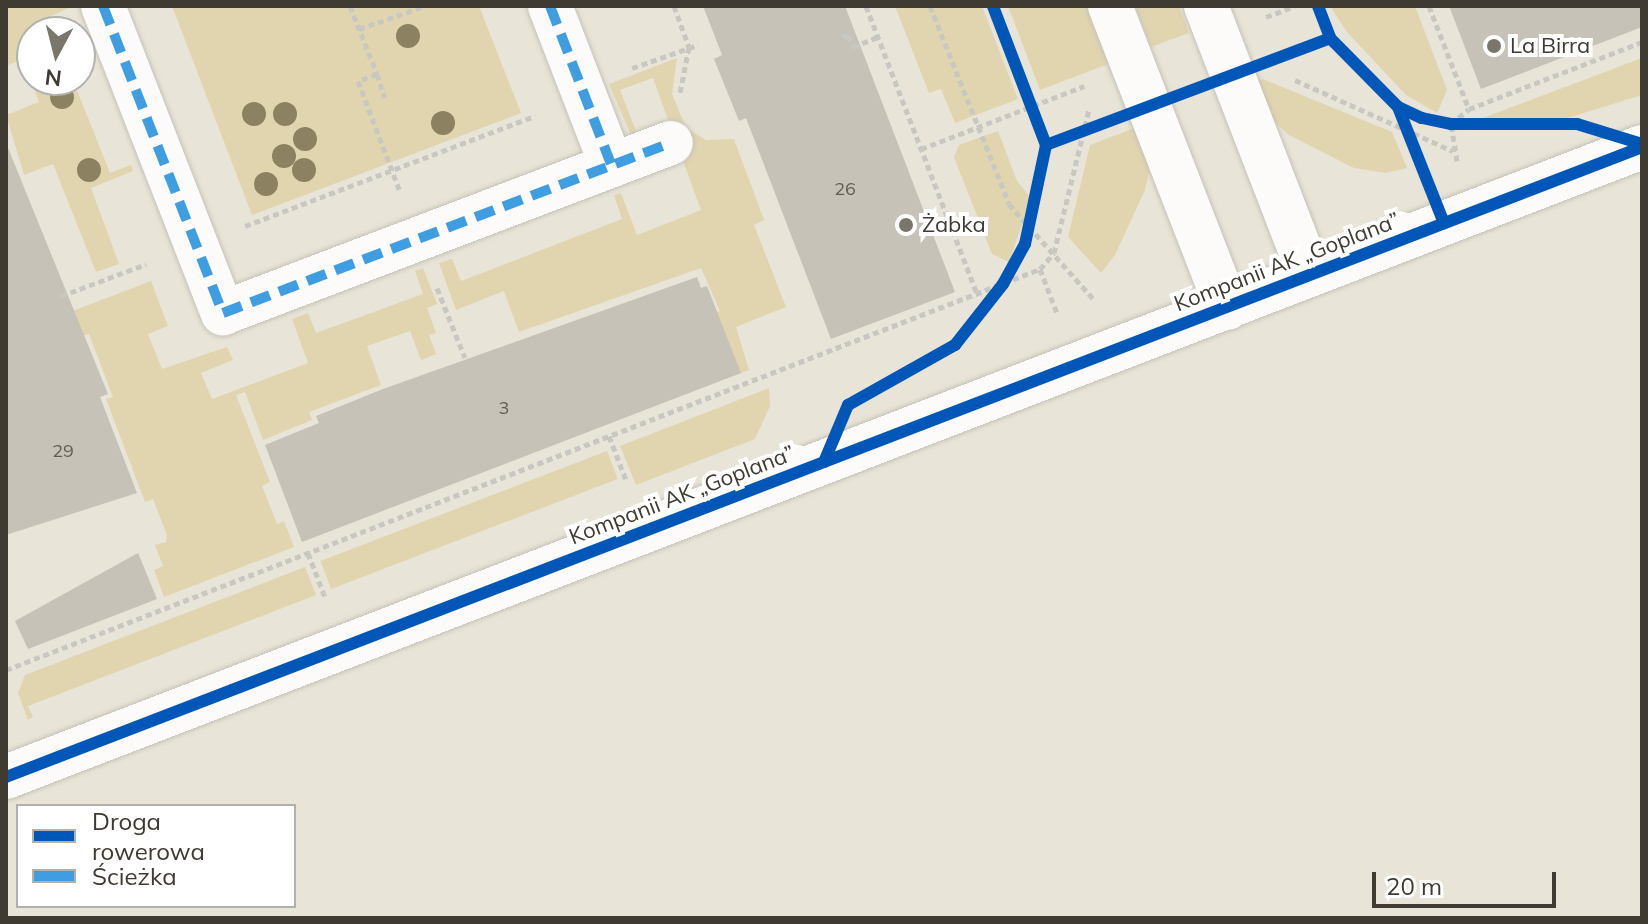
<!DOCTYPE html>
<meta charset="utf-8">
<style>
body{margin:0}
#map{position:relative;width:1648px;height:924px;overflow:hidden;background:#e8e4d7;font-family:Mulish,sans-serif}
div>[style]{position:absolute}
.green>*{inset:0;background:#e1d5b0;transform-origin:0 0}
.building>*{inset:0;background:#c6c2b8}
.path>*{height:5px;margin-top:-2.5px;transform-origin:0;background:repeating-linear-gradient(90deg,#c8c7c2 0 6px,transparent 0 10px)}
.roads{filter:drop-shadow(0 0 2px #c5c2b8) drop-shadow(0 0 2px #c5c2b8)}
.minor>*{height:44px;margin:-22px;padding:0 22px;transform-origin:22px;border-radius:22px;background:#fcfbf9}
.quiet>*{height:10px;margin-top:-5px;transform-origin:0;background:repeating-linear-gradient(90deg,#3f9ee2 0 20px,transparent 0 30px)}
.cycleway>*{height:12px;margin:-6px;padding:0 6px;transform-origin:6px;border-radius:6px;background:#0057b8}
.trees>*{width:24px;height:24px;margin:-12px;border-radius:50%;background:#8c8261}
.dots>*{width:22px;height:22px;translate:-50% -50%;box-sizing:border-box;border:4px solid #fff;border-radius:50%}
span{translate:-50% -50%;white-space:nowrap;text-align:center;line-height:1.15;-webkit-text-stroke:8px #fff;paint-order:stroke}
.number-label{font-size:18px;color:#615d54}
.number-label span{-webkit-text-stroke-width:0}
.poi-label{font-size:22px;color:#3f3b32}
.left{translate:0 -50%;text-align:left}
.street-label{font-size:22px;color:#3f3b32}
.frame{position:absolute;inset:0;border:8px solid #3f3b32;pointer-events:none}
.legend{position:absolute;left:16px;top:804px;width:280px;height:104px;box-sizing:border-box;background:#fff;border:2px solid #b2b1ad;margin:0;padding:10px 14px;list-style:none;font-size:24px;color:#3f3b32}
.legend li{display:flex;align-items:center;gap:16px;height:40px}
.legend b{width:40px;border:2px solid #b2b1ad}
.north{position:absolute;left:16px;top:16px;width:80px;height:80px;box-sizing:border-box;background:#fff;border:2px solid #b2b1ad;border-radius:50%;rotate:187deg;font-size:22px;font-weight:700;line-height:32px;text-align:center;color:#3f3b32}
.north::after{content:'';display:block;margin:auto;width:28px;height:36px;background:#7a766c;clip-path:polygon(50% 0,100% 100%,50% 72%,0 100%)}
.scale{position:absolute;left:1372px;top:872px;width:184px;height:36px;box-sizing:border-box;border:4px solid #3f3b32;border-top:0;padding-left:10px;font-size:24px;line-height:28px;white-space:nowrap;color:#3f3b32;-webkit-text-stroke:6px #fff;paint-order:stroke}
</style>
<div id="map">
<div class="green">
<i style="clip-path:polygon(6px 6px,73px 6px,49px 17px,55px 32px,32px 32px,32px 80px,73px 80px,110px 173px,131px 165px,133px 171px,91px 188px,119px 264px,96px 272px,53px 164px,24px 175px,6px 115px,39px 102px,23px 59px,6px 66px)"></i>
<i style="clip-path:polygon(172px 6px,479px 6px,521px 113px,252px 215px)"></i>
<i style="clip-path:polygon(895px 6px,982px 6px,1018px 99px,955px 123px,941px 89px,929px 93px)"></i>
<i style="clip-path:polygon(1008px 6px,1094px 6px,1119px 60px,1040px 90px)"></i>
<i style="clip-path:polygon(1135px 6px,1179px 6px,1189px 33px,1151px 47px)"></i>
<i style="clip-path:polygon(1330px 6px,1415px 6px,1447px 90px,1437px 113px,1406px 95px,1347px 32px)"></i>
<i style="clip-path:polygon(677px 58px,672px 94px,686px 128px,706px 140px,734px 139px,764px 220px,754px 225px,786px 307px,736px 327px,749px 370px,736px 375px,712px 314px,720px 311px,701px 268px,519px 332px,504px 291px,456px 310px,439px 263px,452px 259px,461px 281px,622px 219px,614px 195px,621px 193px,637px 235px,701px 210px,653px 78px,620px 90px,636px 131px,632px 137px,609px 84px)"></i>
<i style="clip-path:polygon(1642px 58px,1642px 95px,1564px 119px,1480px 119px)"></i>
<i style="clip-path:polygon(1263px 79px,1392px 132px,1407px 168px,1385px 173px,1354px 168px,1289px 135px,1268px 116px,1249px 84px)"></i>
<i style="clip-path:polygon(1143px 125px,1150px 166px,1145px 190px,1115px 255px,1101px 273px,1068px 237px,1090px 145px)"></i>
<i style="clip-path:polygon(998px 131px,1017px 181px,1031px 198px,1009px 262px,992px 254px,954px 157px,959px 145px)"></i>
<i style="clip-path:polygon(423px 268px,437px 304px,427px 308px,436px 333px,429px 335px,436px 354px,421px 360px,410px 331px,367px 346px,381px 385px,309px 412px,312px 420px,263px 440px,245px 392px,236px 395px,270px 482px,262px 486px,277px 524px,284px 521px,294px 547px,164px 597px,154px 570px,163px 566px,155px 545px,166px 542px,167px 535px,153px 499px,145px 502px,106px 399px,113px 397px,89px 334px,80px 337px,70px 312px,151px 281px,168px 326px,148px 334px,162px 369px,227px 347px,233px 360px,201px 373px,212px 399px,308px 363px,292px 319px,308px 313px,316px 333px,423px 294px,415px 271px)"></i>
<i style="clip-path:polygon(769px 388px,770px 406px,755px 439px,636px 485px,620px 446px)"></i>
<i style="left:607px;top:451px;width:30px;height:307px;rotate:69deg"></i>
<i style="clip-path:polygon(305px 567px,316px 595px,28px 706px,33px 717px,28px 720px,18px 693px,25px 675px)"></i>
</div>
<div class="building">
<i style="clip-path:polygon(703px 6px,845px 6px,955px 292px,831px 339px,746px 118px,739px 121px,714px 59px,722px 55px)"></i>
<i style="clip-path:polygon(1449px 6px,1642px 6px,1642px 27px,1481px 89px)"></i>
<i style="clip-path:polygon(6px 143px,108px 394px,100px 397px,137px 493px,6px 535px)"></i>
<i style="clip-path:polygon(697px 277px,701px 288px,707px 286px,741px 373px,302px 542px,265px 445px,319px 423px,316px 416px,383px 389px)"></i>
<i style="clip-path:polygon(138px 553px,157px 599px,28px 649px,15px 621px)"></i>
</div>
<div class="path">
<i style="left:350px;top:6px;width:73px;rotate:68.3deg"></i>
<i style="left:377px;top:74px;width:20px;rotate:160deg"></i>
<i style="left:358px;top:81px;width:116px;rotate:69.2deg"></i>
<i style="left:674px;top:6px;width:44px;rotate:69.9deg"></i>
<i style="left:689px;top:47px;width:47px;rotate:101.1deg"></i>
<i style="left:866px;top:6px;width:308px;rotate:68.9deg"></i>
<i style="left:930px;top:6px;width:213px;rotate:68.2deg"></i>
<i style="left:1009px;top:204px;width:130px;rotate:48.4deg"></i>
<i style="left:1429px;top:6px;width:110px;rotate:68.8deg"></i>
<i style="left:1266px;top:17px;width:31px;rotate:-21deg"></i>
<i style="left:359px;top:29px;width:70px;rotate:-19.2deg"></i>
<i style="left:842px;top:37px;width:6px;rotate:-18deg"></i>
<i style="left:848px;top:35px;width:13px;rotate:67deg"></i>
<i style="left:853px;top:47px;width:27px;rotate:-22deg"></i>
<i style="left:632px;top:68px;width:70px;rotate:-19.2deg"></i>
<i style="left:377px;top:74px;width:25px;rotate:72deg"></i>
<i style="left:1295px;top:80px;width:173px;rotate:24.2deg"></i>
<i style="left:921px;top:149px;width:175px;rotate:-21.1deg"></i>
<i style="left:1457px;top:161px;width:37px;rotate:-99deg"></i>
<i style="left:1451px;top:124px;width:23px;rotate:-40deg"></i>
<i style="left:1469px;top:109px;width:186px;rotate:-21.2deg"></i>
<i style="left:245px;top:226px;width:310px;rotate:-20.8deg"></i>
<i style="left:1040px;top:269px;width:47px;rotate:68.9deg"></i>
<i style="left:437px;top:288px;width:75px;rotate:68.2deg"></i>
<i style="left:61px;top:296px;width:91px;rotate:-20.6deg"></i>
<i style="left:609px;top:436px;width:47px;rotate:68.9deg"></i>
<i style="left:308px;top:553px;width:47px;rotate:68.9deg"></i>
<i style="left:6px;top:670px;width:1109px;rotate:-21.2deg"></i>
<i style="left:1040px;top:269px;width:21px;rotate:-49deg"></i>
<i style="left:1054px;top:253px;width:148px;rotate:-76.3deg"></i>
</div>
<div class="roads">
<div class="minor">
<i style="left:103px;top:6px;width:330px;rotate:68.7deg"></i>
<i style="left:223px;top:313px;width:479px;rotate:-20.8deg"></i>
<i style="left:550px;top:6px;width:169px;rotate:68.9deg"></i>
<i style="left:1110px;top:6px;width:324px;rotate:68.8deg"></i>
<i style="left:1206px;top:6px;width:288px;rotate:68.9deg"></i>
<i style="left:6px;top:777px;width:1753px;rotate:-21.06deg"></i>
</div>
</div>
<div class="quiet">
<i style="left:103px;top:6px;width:330px;rotate:68.7deg"></i>
<i style="left:223px;top:313px;width:479px;rotate:-20.8deg"></i>
<i style="left:550px;top:6px;width:169px;rotate:68.9deg"></i>
</div>
<div class="cycleway">
<i style="left:1318px;top:6px;width:34px;rotate:69deg"></i>
<i style="left:1330px;top:38px;width:97px;rotate:45.4deg"></i>
<i style="left:1398px;top:107px;width:26px;rotate:25deg"></i>
<i style="left:1422px;top:118px;width:30px;rotate:12deg"></i>
<i style="left:1451px;top:124px;width:126px"></i>
<i style="left:1577px;top:124px;width:68px;rotate:17.1deg"></i>
<i style="left:1398px;top:107px;width:125px;rotate:68.4deg"></i>
<i style="left:1046px;top:145px;width:303px;rotate:-20.6deg"></i>
<i style="left:824px;top:462px;width:62px;rotate:-67.2deg"></i>
<i style="left:848px;top:405px;width:123px;rotate:-29.3deg"></i>
<i style="left:955px;top:345px;width:78px;rotate:-51.8deg"></i>
<i style="left:1003px;top:284px;width:46px;rotate:-61.2deg"></i>
<i style="left:1025px;top:244px;width:101px;rotate:-78deg"></i>
<i style="left:1046px;top:145px;width:149px;rotate:-110.9deg"></i>
<i style="left:6px;top:777px;width:1753px;rotate:-21.06deg"></i>
</div>
<div class="trees">
<i style="left:408px;top:36px"></i>
<i style="left:62px;top:97px"></i>
<i style="left:254px;top:114px"></i>
<i style="left:285px;top:114px"></i>
<i style="left:443px;top:123px"></i>
<i style="left:305px;top:139px"></i>
<i style="left:284px;top:156px"></i>
<i style="left:89px;top:170px"></i>
<i style="left:304px;top:170px"></i>
<i style="left:266px;top:184px"></i>
</div>
<div class="dots">
<i style="left:1494px;top:46px;background:#7a766c"></i>
<i style="left:906px;top:225px;background:#7a766c"></i>
</div>
<div class="number-label">
<span style="left:845px;top:189px">26</span>
<span style="left:504px;top:408px">3</span>
<span style="left:63px;top:451px">29</span>
</div>
<div class="poi-label">
<span class="left" style="left:1510px;top:46px">La Birra</span>
<span class="left" style="left:922px;top:225px">Żabka</span>
</div>
<div class="street-label">
<span style="left:1287px;top:262px;rotate:-21deg">Kompanii AK „Goplana”</span>
<span style="left:682px;top:495px;rotate:-21deg">Kompanii AK „Goplana”</span>
</div>
<div class="frame"></div>
<ul class="legend">
<li><b style="height:10px;background:#0057b8"></b>Droga rowerowa</li>
<li><b style="height:10px;background:#3f9ee2"></b>Ścieżka</li>
</ul>
<div class="north">N</div>
<div class="scale">20 m</div>
</div>
